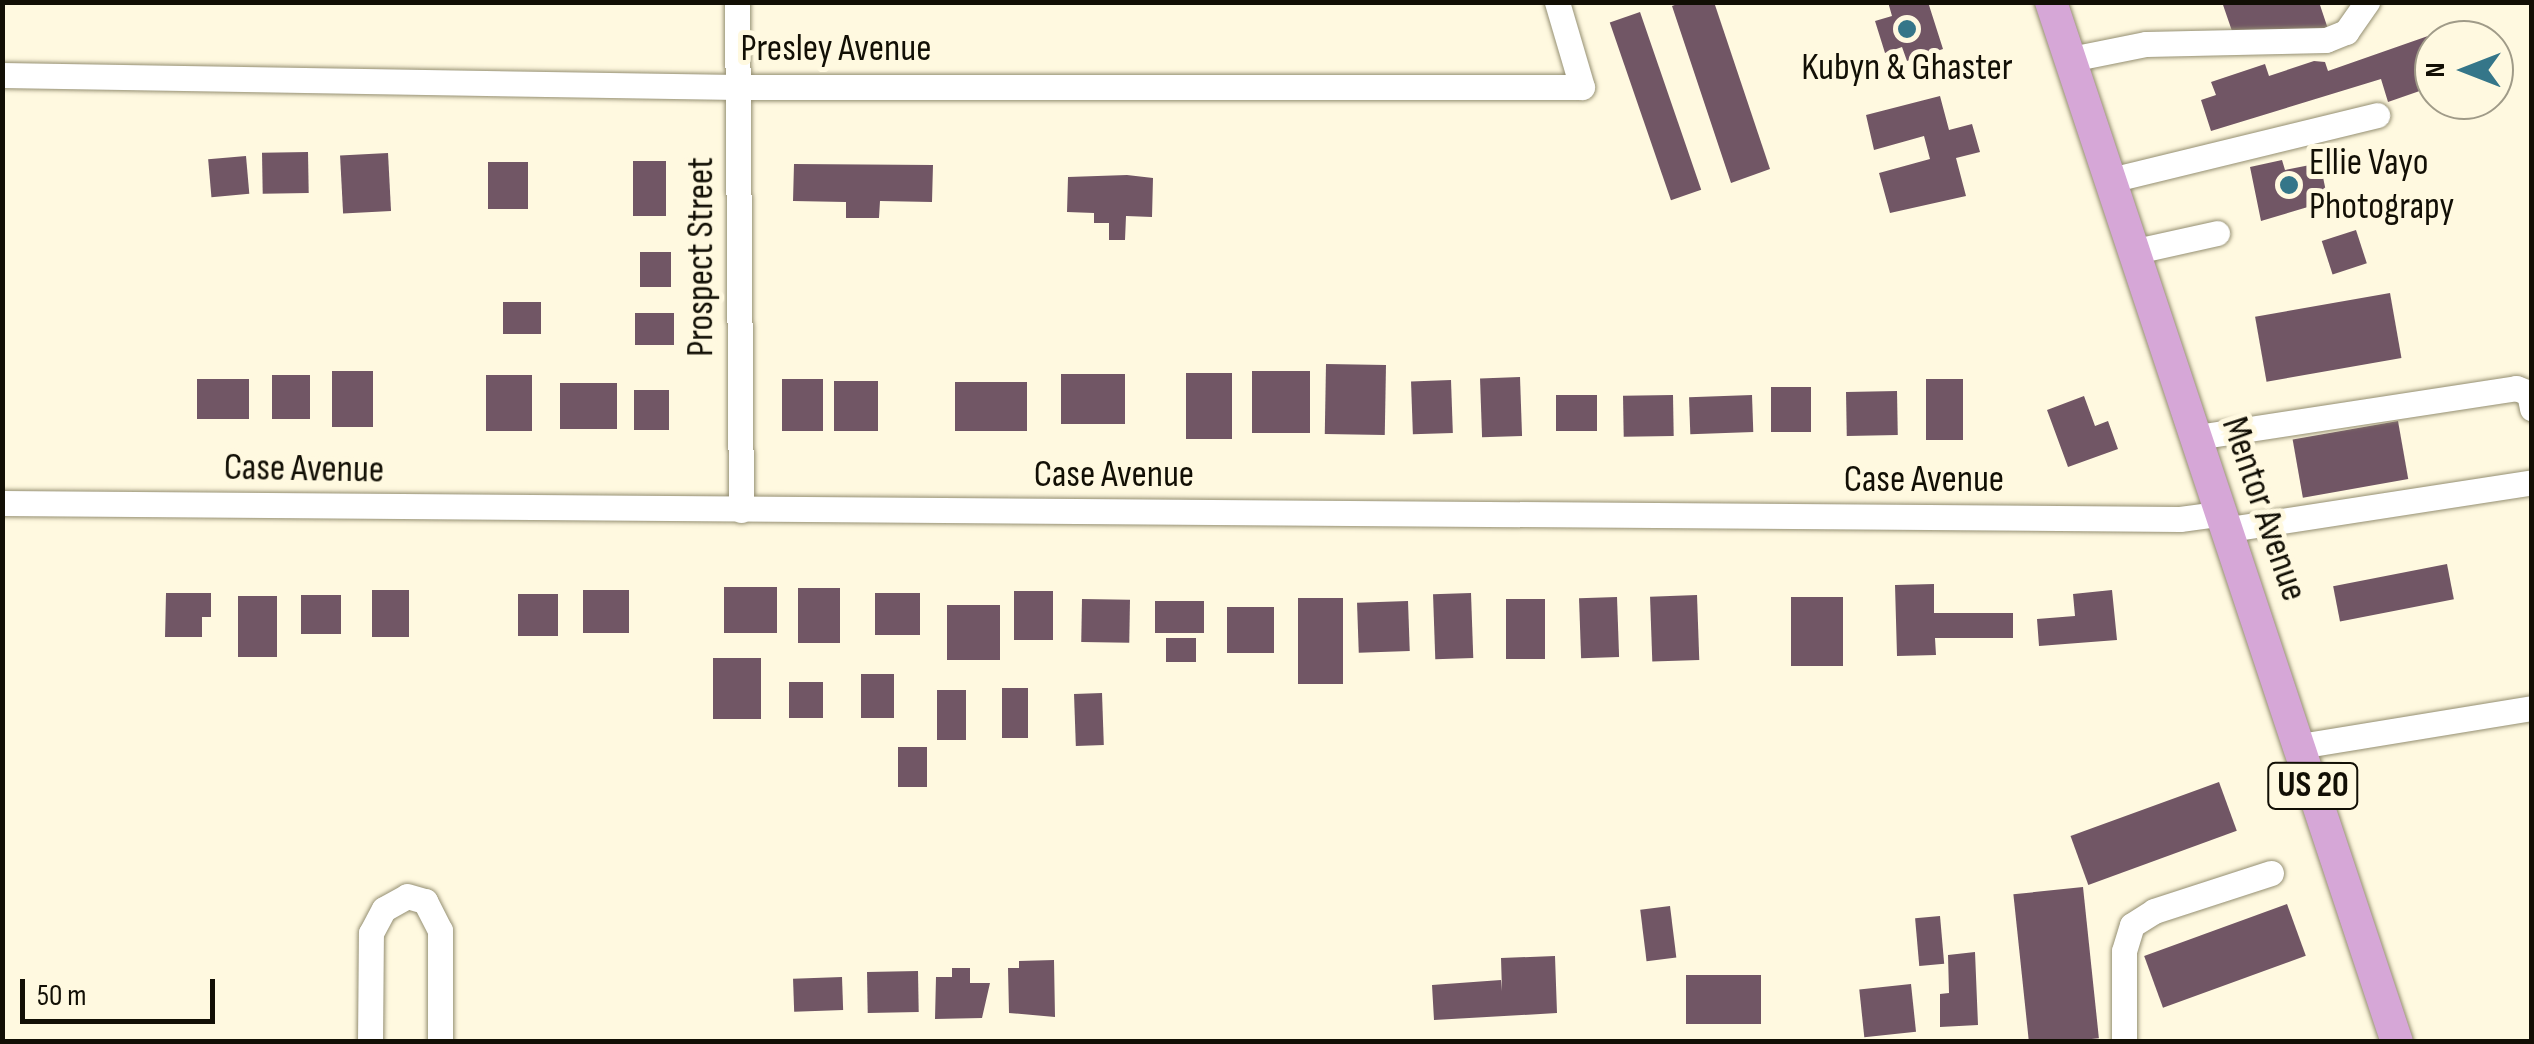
<!DOCTYPE html>
<style>
body{margin:0}
#map{position:relative;width:2534px;height:1044px;overflow:hidden;background:#fff9e0;font-family:"Sofia Sans Condensed",sans-serif}
div>[style]{position:absolute}
.building>*{inset:0;background:#715665;transform-origin:0 0}
.roads{filter:drop-shadow(0 0 2px #958f72) drop-shadow(0 0 2px #958f72)}
.minor>*{height:25px;margin:-12.5px;padding:0 12.5px;transform-origin:12.5px;border-radius:12.5px;background:#fff}
.major>*{height:32px;margin:-16px;padding:0 16px;transform-origin:16px;border-radius:16px;background:#d6a7d7}
.dots>*{width:28px;height:28px;translate:-50% -50%;box-sizing:border-box;border:5px solid #fff9e0;border-radius:50%}
span{translate:-50% -50%;white-space:nowrap;text-align:center;line-height:1.15;-webkit-text-stroke:10px #fff9e0;paint-order:stroke}
.shield-label span{padding:2px 8px;background:#fff9e0;border:2px solid;border-radius:8px;-webkit-text-stroke-width:0}
.shield-label{font-size:35px;color:#120f05;font-weight:700}
.street-label{font-size:38px;color:#120f05}
.poi-label{font-size:38px;color:#120f05}
.left{translate:0 -50%;text-align:left}
.frame{position:absolute;inset:0;border:5px solid #120f05;pointer-events:none}
.north{position:absolute;left:2414px;top:20px;width:100px;height:100px;box-sizing:border-box;background:#fff9e0;border:2px solid #a09b88;border-radius:50%;rotate:270deg;font-size:28px;font-weight:700;line-height:40px;text-align:center;color:#120f05}
.north::after{content:'';display:block;margin:auto;width:35px;height:45px;background:#357689;clip-path:polygon(50% 0,100% 100%,50% 72%,0 100%)}
.scale{position:absolute;left:20px;top:979px;width:195px;height:45px;box-sizing:border-box;border:5px solid #120f05;border-top:0;padding-left:12px;font-size:30px;line-height:35px;white-space:nowrap;color:#120f05;-webkit-text-stroke:8px #fff9e0;paint-order:stroke}
</style>
<div id="map">
<div class="building">
<i style="clip-path:polygon(1683px 2px,1714px 2px,1770px 169px,1731px 183px,1672px 6px)"></i>
<i style="clip-path:polygon(1888px 2px,1928px 2px,1943px 49px,1907px 61px,1902px 47px,1885px 53px,1875px 21px,1892px 16px)"></i>
<i style="clip-path:polygon(2222px 2px,2319px 2px,2328px 29px,2232px 31px)"></i>
<i style="left:1640px;top:12px;width:188px;height:32px;rotate:71deg"></i>
<i style="clip-path:polygon(2428px 36px,2434px 86px,2388px 102px,2381px 79px,2211px 131px,2201px 100px,2216px 95px,2211px 82px,2265px 64px,2269px 76px,2314px 61px,2325px 62px,2328px 71px)"></i>
<i style="clip-path:polygon(1940px 96px,1949px 130px,1972px 124px,1980px 152px,1956px 158px,1966px 196px,1890px 213px,1879px 173px,1930px 159px,1924px 136px,1874px 150px,1866px 115px)"></i>
<i style="left:308px;top:152px;width:41px;height:46px;rotate:89deg"></i>
<i style="left:388px;top:153px;width:58px;height:48px;rotate:87deg"></i>
<i style="left:246px;top:156px;width:38px;height:38px;rotate:85deg"></i>
<i style="clip-path:polygon(2282px 160px,2285px 170px,2320px 163px,2328px 201px,2261px 221px,2250px 167px)"></i>
<i style="left:633px;top:161px;width:33px;height:55px"></i>
<i style="left:488px;top:162px;width:40px;height:47px"></i>
<i style="clip-path:polygon(794px 164px,933px 165px,932px 202px,880px 201px,879px 218px,846px 218px,846px 202px,793px 201px)"></i>
<i style="clip-path:polygon(1127px 175px,1153px 178px,1152px 217px,1126px 216px,1125px 240px,1109px 240px,1109px 223px,1094px 223px,1094px 213px,1067px 212px,1068px 177px)"></i>
<i style="left:2356px;top:230px;width:35px;height:36px;rotate:72deg"></i>
<i style="left:640px;top:252px;width:31px;height:35px"></i>
<i style="left:2390px;top:293px;width:66px;height:137px;rotate:80deg"></i>
<i style="left:503px;top:302px;width:38px;height:32px"></i>
<i style="left:635px;top:313px;width:39px;height:32px"></i>
<i style="left:1326px;top:364px;width:60px;height:70px;rotate:1deg"></i>
<i style="left:332px;top:371px;width:41px;height:56px"></i>
<i style="left:1252px;top:371px;width:58px;height:62px"></i>
<i style="left:1186px;top:373px;width:46px;height:66px"></i>
<i style="left:1061px;top:374px;width:64px;height:50px"></i>
<i style="left:272px;top:375px;width:38px;height:44px"></i>
<i style="left:486px;top:375px;width:46px;height:56px"></i>
<i style="left:1520px;top:377px;width:59px;height:40px;rotate:88deg"></i>
<i style="left:197px;top:379px;width:52px;height:40px"></i>
<i style="left:782px;top:379px;width:41px;height:52px"></i>
<i style="left:1926px;top:379px;width:37px;height:61px"></i>
<i style="left:1451px;top:380px;width:53px;height:40px;rotate:88deg"></i>
<i style="left:834px;top:381px;width:44px;height:50px"></i>
<i style="left:955px;top:382px;width:72px;height:49px"></i>
<i style="left:560px;top:383px;width:57px;height:46px"></i>
<i style="left:1771px;top:387px;width:40px;height:45px"></i>
<i style="left:634px;top:390px;width:35px;height:40px"></i>
<i style="left:1897px;top:391px;width:44px;height:51px;rotate:89deg"></i>
<i style="left:1556px;top:395px;width:41px;height:36px"></i>
<i style="left:1673px;top:395px;width:41px;height:50px;rotate:89deg"></i>
<i style="left:1752px;top:395px;width:37px;height:63px;rotate:88deg"></i>
<i style="clip-path:polygon(2084px 396px,2095px 426px,2108px 421px,2118px 449px,2068px 467px,2047px 410px)"></i>
<i style="left:2398px;top:421px;width:59px;height:107px;rotate:80deg"></i>
<i style="left:2447px;top:564px;width:36px;height:116px;rotate:79deg"></i>
<i style="clip-path:polygon(1934px 584px,1934px 613px,2013px 613px,2013px 638px,1935px 638px,1936px 655px,1897px 656px,1895px 585px)"></i>
<i style="left:724px;top:587px;width:53px;height:46px"></i>
<i style="left:798px;top:588px;width:42px;height:55px"></i>
<i style="left:372px;top:590px;width:37px;height:47px"></i>
<i style="left:583px;top:590px;width:46px;height:43px"></i>
<i style="clip-path:polygon(2112px 590px,2117px 640px,2039px 646px,2037px 619px,2075px 616px,2073px 594px)"></i>
<i style="left:1014px;top:591px;width:39px;height:49px"></i>
<i style="clip-path:polygon(211px 593px,211px 617px,202px 617px,202px 637px,165px 637px,166px 593px)"></i>
<i style="left:875px;top:593px;width:45px;height:42px"></i>
<i style="left:1471px;top:593px;width:65px;height:38px;rotate:88deg"></i>
<i style="left:518px;top:594px;width:40px;height:42px"></i>
<i style="left:301px;top:595px;width:40px;height:39px"></i>
<i style="left:1697px;top:595px;width:65px;height:47px;rotate:88deg"></i>
<i style="left:238px;top:596px;width:39px;height:61px"></i>
<i style="left:1617px;top:597px;width:60px;height:38px;rotate:88deg"></i>
<i style="left:1791px;top:597px;width:52px;height:69px"></i>
<i style="left:1298px;top:598px;width:45px;height:86px"></i>
<i style="left:1082px;top:599px;width:48px;height:43px;rotate:1deg"></i>
<i style="left:1506px;top:599px;width:39px;height:60px"></i>
<i style="left:1155px;top:601px;width:49px;height:32px"></i>
<i style="left:1408px;top:601px;width:50px;height:51px;rotate:88deg"></i>
<i style="left:947px;top:605px;width:53px;height:55px"></i>
<i style="left:1227px;top:607px;width:47px;height:46px"></i>
<i style="left:1166px;top:638px;width:30px;height:24px"></i>
<i style="left:713px;top:658px;width:48px;height:61px"></i>
<i style="left:861px;top:674px;width:33px;height:44px"></i>
<i style="left:789px;top:682px;width:34px;height:36px"></i>
<i style="left:1002px;top:688px;width:26px;height:50px"></i>
<i style="left:937px;top:690px;width:29px;height:50px"></i>
<i style="left:1102px;top:693px;width:52px;height:28px;rotate:88deg"></i>
<i style="left:898px;top:747px;width:29px;height:40px"></i>
<i style="left:2219px;top:782px;width:52px;height:158px;rotate:70deg"></i>
<i style="left:2083px;top:887px;width:152px;height:70px;rotate:84deg"></i>
<i style="left:2287px;top:904px;width:55px;height:152px;rotate:70deg"></i>
<i style="left:1670px;top:906px;width:52px;height:30px;rotate:83deg"></i>
<i style="left:1940px;top:916px;width:48px;height:25px;rotate:85deg"></i>
<i style="clip-path:polygon(1975px 952px,1978px 1025px,1940px 1027px,1940px 994px,1949px 993px,1948px 955px)"></i>
<i style="clip-path:polygon(1555px 956px,1557px 1013px,1434px 1020px,1432px 985px,1501px 980px,1502px 991px,1501px 958px)"></i>
<i style="clip-path:polygon(1054px 960px,1055px 1017px,1009px 1013px,1008px 968px,1019px 968px,1019px 961px)"></i>
<i style="clip-path:polygon(952px 968px,970px 968px,970px 983px,990px 983px,982px 1018px,935px 1019px,936px 977px,952px 977px)"></i>
<i style="left:918px;top:971px;width:41px;height:51px;rotate:89deg"></i>
<i style="left:1686px;top:975px;width:75px;height:49px"></i>
<i style="left:842px;top:977px;width:33px;height:49px;rotate:88deg"></i>
<i style="left:1911px;top:984px;width:48px;height:52px;rotate:84deg"></i>
</div>
<div class="roads">
<div class="minor">
<i style="left:737px;top:2px;width:508px;rotate:89.55deg"></i>
<i style="left:2071px;top:59px;width:76px;rotate:-11.3deg"></i>
<i style="left:2146px;top:44px;width:180px;rotate:-1.3deg"></i>
<i style="left:2326px;top:40px;width:22px;rotate:-22deg"></i>
<i style="left:2346px;top:32px;width:37px;rotate:-55deg"></i>
<i style="left:2px;top:75px;width:735px;rotate:0.94deg"></i>
<i style="left:737px;top:87px;width:845px"></i>
<i style="left:1582px;top:87px;width:89px;rotate:-106.4deg"></i>
<i style="left:2111px;top:180px;width:274px;rotate:-13.7deg"></i>
<i style="left:2136px;top:251px;width:83px;rotate:-12.5deg"></i>
<i style="left:2197px;top:437px;width:323px;rotate:-8.7deg"></i>
<i style="left:2516px;top:388px;width:14px;rotate:21deg"></i>
<i style="left:2529px;top:393px;width:16px;rotate:79deg"></i>
<i style="left:2px;top:503px;width:2178px;rotate:0.42deg"></i>
<i style="left:2180px;top:519px;width:44px;rotate:-7.8deg"></i>
<i style="left:2230px;top:529px;width:306px;rotate:-8.8deg"></i>
<i style="left:2300px;top:746px;width:235px;rotate:-9.3deg"></i>
<i style="left:370px;top:1042px;width:109px;rotate:-89.5deg"></i>
<i style="left:371px;top:933px;width:27px;rotate:-62deg"></i>
<i style="left:384px;top:909px;width:26px;rotate:-29deg"></i>
<i style="left:407px;top:896px;width:19px;rotate:16deg"></i>
<i style="left:425px;top:901px;width:33px;rotate:63deg"></i>
<i style="left:440px;top:930px;width:112px;rotate:90deg"></i>
<i style="left:2124px;top:1042px;width:91px;rotate:-90deg"></i>
<i style="left:2124px;top:951px;width:27px;rotate:-73deg"></i>
<i style="left:2132px;top:925px;width:26px;rotate:-32deg"></i>
<i style="left:2154px;top:911px;width:123px;rotate:-18deg"></i>
</div>
<div class="major">
<i style="left:2051px;top:2px;width:1096px;rotate:71.6deg"></i>
</div>
</div>
<div class="dots">
<i style="left:1907px;top:29px;background:#357689"></i>
<i style="left:2289px;top:185px;background:#357689"></i>
</div>
<div class="shield-label">
<span style="left:2313px;top:786px">US 20</span>
</div>
<div class="street-label">
<span style="left:836px;top:49px">Presley Avenue</span>
<span style="left:701px;top:257px;rotate:-90deg">Prospect Street</span>
<span style="left:304px;top:469px;rotate:1deg">Case Avenue</span>
<span style="left:1114px;top:475px">Case Avenue</span>
<span style="left:1924px;top:480px">Case Avenue</span>
<span style="left:2264px;top:509px;rotate:71deg">Mentor Avenue</span>
</div>
<div class="poi-label">
<span style="left:1907px;top:68px">Kubyn &amp; Ghaster</span>
<span class="left" style="left:2309px;top:185px">Ellie Vayo<br>Photograpy</span>
</div>
<div class="frame"></div>
<div class="north">N</div>
<div class="scale">50 m</div>
</div>
